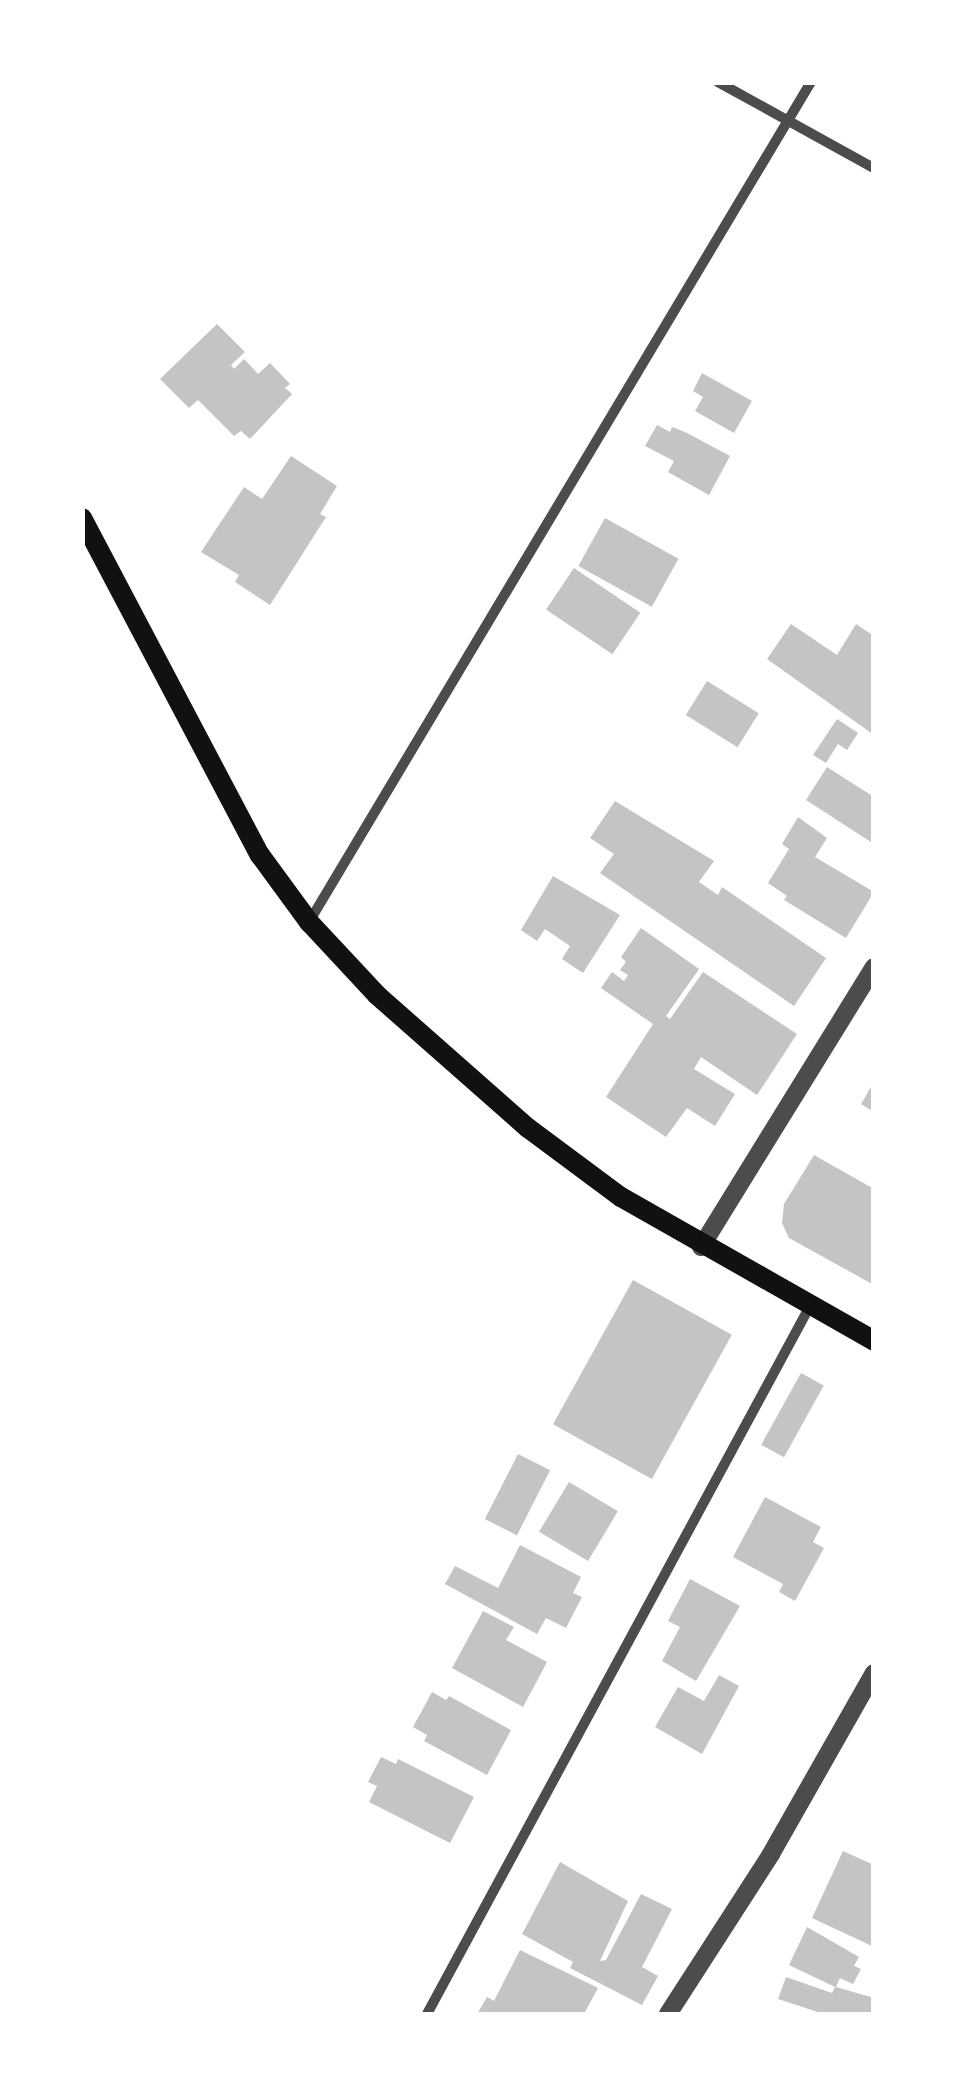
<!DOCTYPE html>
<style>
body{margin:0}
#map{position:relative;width:956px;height:2097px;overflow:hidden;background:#fff;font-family:"Zilla Slab",serif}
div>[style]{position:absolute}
.building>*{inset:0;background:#c4c4c4;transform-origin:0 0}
.minor>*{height:10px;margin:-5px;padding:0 5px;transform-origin:5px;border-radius:5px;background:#4c4c4c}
.tertiary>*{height:18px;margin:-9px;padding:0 9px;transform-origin:9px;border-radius:9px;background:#4c4c4c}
.secondary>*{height:20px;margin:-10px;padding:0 10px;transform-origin:10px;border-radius:10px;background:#111}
span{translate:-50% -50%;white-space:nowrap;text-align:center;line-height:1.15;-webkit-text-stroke:10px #fff;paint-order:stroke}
.frame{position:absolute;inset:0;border:85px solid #fff;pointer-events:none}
</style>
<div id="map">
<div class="building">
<i style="clip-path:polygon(217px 324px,245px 352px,231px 365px,234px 369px,244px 359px,258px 374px,270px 363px,290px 384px,285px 388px,292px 394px,250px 439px,241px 431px,234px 436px,198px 400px,189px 408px,160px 379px)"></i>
<i style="clip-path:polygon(702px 373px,752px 401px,734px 433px,695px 411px,703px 397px,693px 391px)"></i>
<i style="clip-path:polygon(657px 425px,670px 432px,672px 427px,685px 432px,730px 456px,709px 495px,668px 472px,674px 461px,645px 446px)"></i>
<i style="clip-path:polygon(291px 456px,337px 486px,320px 514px,326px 517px,270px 605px,235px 582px,239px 575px,201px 552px,244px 487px,262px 499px)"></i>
<i style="left:605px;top:518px;width:84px;height:55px;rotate:29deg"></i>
<i style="left:574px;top:568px;width:80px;height:50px;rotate:34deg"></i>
<i style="clip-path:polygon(791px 624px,837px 655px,856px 624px,874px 636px,874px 735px,767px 659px)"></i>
<i style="left:707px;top:681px;width:61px;height:40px;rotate:32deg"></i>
<i style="clip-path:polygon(837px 719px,858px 733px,847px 750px,838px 744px,826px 763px,813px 755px)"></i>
<i style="clip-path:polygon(827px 767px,874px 797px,874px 844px,806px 800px)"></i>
<i style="clip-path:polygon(615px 801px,714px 861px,699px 882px,718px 895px,722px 887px,826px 958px,794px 1006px,600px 873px,614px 854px,590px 838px)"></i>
<i style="clip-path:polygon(798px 817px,827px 838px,815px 857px,874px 892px,846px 938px,784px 900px,787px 896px,768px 883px,789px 849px,782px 844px)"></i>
<i style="clip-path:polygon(553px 876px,620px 915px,583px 973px,562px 959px,570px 946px,545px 929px,537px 941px,521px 930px)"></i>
<i style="clip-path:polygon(641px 928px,699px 969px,666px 1016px,670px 1019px,703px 972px,797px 1034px,757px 1095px,701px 1057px,694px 1069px,735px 1094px,715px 1126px,687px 1108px,666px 1137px,606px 1097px,653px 1024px,601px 988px,612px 972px,624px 981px,628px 975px,620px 970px,626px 962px,621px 957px)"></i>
<i style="clip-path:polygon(874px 1082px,874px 1112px,861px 1104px)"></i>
<i style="clip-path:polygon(814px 1155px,874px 1189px,874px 1285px,789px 1238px,782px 1223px,784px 1204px)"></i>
<i style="left:633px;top:1280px;width:113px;height:165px;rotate:29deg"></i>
<i style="left:801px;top:1373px;width:26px;height:82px;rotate:29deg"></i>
<i style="left:518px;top:1454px;width:36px;height:73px;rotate:27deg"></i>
<i style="left:569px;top:1482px;width:57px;height:58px;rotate:31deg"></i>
<i style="clip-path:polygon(765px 1497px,821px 1527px,813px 1542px,824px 1548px,795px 1601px,779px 1592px,783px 1584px,733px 1557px)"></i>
<i style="clip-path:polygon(520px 1545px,581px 1577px,573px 1593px,582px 1597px,566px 1628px,546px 1618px,537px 1634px,445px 1584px,455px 1566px,498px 1588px)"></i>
<i style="clip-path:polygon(690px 1579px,740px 1606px,696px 1681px,662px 1661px,680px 1627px,668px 1621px)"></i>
<i style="clip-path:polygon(483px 1611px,514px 1627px,506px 1640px,547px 1662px,523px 1707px,452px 1668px)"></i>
<i style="clip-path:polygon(719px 1675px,739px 1686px,702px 1754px,655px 1727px,678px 1687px,704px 1701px)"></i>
<i style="clip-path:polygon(432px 1692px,446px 1700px,449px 1696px,511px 1730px,487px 1775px,424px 1741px,427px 1735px,413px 1727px)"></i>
<i style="clip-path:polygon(381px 1757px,396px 1764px,398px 1759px,474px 1797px,450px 1843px,369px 1802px,377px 1786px,368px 1782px)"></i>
<i style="clip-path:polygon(843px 1851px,874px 1865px,874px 1947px,812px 1918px)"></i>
<i style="clip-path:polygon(560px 1862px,628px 1901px,600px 1961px,606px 1960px,641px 1894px,672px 1909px,642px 1967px,658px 1976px,642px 2005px,570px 1968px,573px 1962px,522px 1934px)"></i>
<i style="clip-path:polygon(807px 1927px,859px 1957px,854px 1966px,861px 1969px,853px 1984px,840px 1978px,836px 1987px,874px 1998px,874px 2014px,824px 2014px,778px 1999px,786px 1977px,832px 1993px,835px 1987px,789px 1965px)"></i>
<i style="clip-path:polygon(520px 1950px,598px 1988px,584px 2014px,477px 2014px,487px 1997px,494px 2001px)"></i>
</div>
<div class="minor">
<i style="left:718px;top:82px;width:178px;rotate:28.9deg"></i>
<i style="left:309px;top:922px;width:979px;rotate:-59.14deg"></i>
<i style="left:427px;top:2014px;width:805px;rotate:-61.59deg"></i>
</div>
<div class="tertiary">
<i style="left:701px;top:1247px;width:329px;rotate:-58.3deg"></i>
<i style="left:668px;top:2014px;width:190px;rotate:-57.2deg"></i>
<i style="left:771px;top:1854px;width:208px;rotate:-60.4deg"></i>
</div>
<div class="secondary">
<i style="left:82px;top:518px;width:381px;rotate:62.2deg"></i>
<i style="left:260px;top:855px;width:83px;rotate:53.8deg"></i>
<i style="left:309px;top:922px;width:100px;rotate:47deg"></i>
<i style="left:377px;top:995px;width:201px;rotate:41.4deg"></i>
<i style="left:528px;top:1128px;width:116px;rotate:36.6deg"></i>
<i style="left:621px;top:1197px;width:291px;rotate:29.6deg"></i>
</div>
<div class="frame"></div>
</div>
